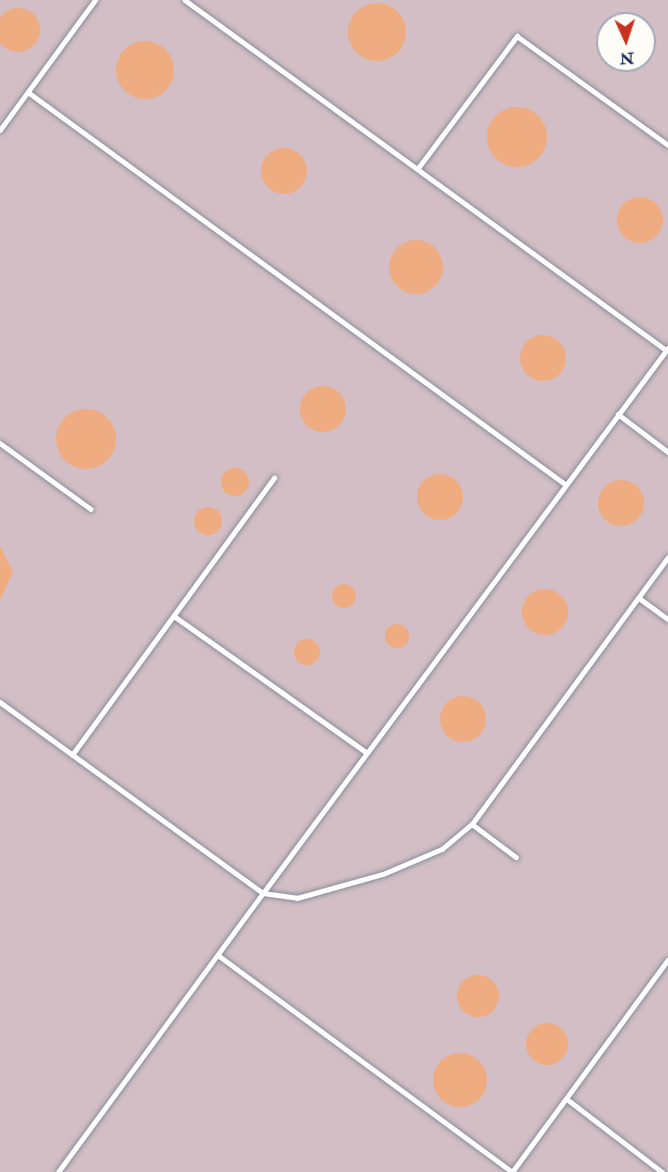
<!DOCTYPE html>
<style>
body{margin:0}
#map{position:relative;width:668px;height:1172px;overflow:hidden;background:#f6eedb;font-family:"IM FELL Double Pica",serif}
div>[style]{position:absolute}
.industrial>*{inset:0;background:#d2bec4}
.building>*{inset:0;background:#eeac80}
.round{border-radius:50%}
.roads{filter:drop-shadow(0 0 2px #888e9c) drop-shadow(0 0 2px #888e9c)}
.service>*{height:4.5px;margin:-2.25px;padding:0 2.25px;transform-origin:2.25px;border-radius:2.25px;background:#fff}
span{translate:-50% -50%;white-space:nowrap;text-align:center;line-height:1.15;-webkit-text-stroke:4.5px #fdfcf7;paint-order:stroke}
.north{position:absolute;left:596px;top:12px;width:60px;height:60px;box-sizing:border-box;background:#fdfcf7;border:2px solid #a3aaba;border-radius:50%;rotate:177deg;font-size:16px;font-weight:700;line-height:24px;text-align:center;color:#1b2f5e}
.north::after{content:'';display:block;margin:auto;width:21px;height:27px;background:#c8321e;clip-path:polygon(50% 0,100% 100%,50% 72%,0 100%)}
</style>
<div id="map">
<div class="industrial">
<i style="clip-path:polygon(evenodd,0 0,668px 0,668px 1172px,0 1172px,0 0,608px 24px,644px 24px,644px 60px,608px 60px,608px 24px)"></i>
</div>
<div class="building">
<i class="round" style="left:348px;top:3px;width:58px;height:58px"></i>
<i class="round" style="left:-4px;top:8px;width:44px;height:44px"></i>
<i class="round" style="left:116px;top:41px;width:58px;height:58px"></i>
<i class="round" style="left:487px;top:107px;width:60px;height:60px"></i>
<i class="round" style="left:261px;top:148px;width:46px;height:46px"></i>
<i class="round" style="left:617px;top:197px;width:46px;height:46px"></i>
<i class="round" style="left:389px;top:240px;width:54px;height:54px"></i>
<i class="round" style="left:520px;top:335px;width:46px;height:46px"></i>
<i class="round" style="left:300px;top:386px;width:46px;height:46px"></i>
<i class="round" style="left:56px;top:409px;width:60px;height:60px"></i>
<i class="round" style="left:221px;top:468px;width:28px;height:28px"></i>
<i class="round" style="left:417px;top:474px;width:46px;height:46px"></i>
<i class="round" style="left:598px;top:480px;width:46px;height:46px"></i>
<i class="round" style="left:194px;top:507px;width:28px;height:28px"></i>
<i style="clip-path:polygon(0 546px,13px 572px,0 600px)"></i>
<i class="round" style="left:332px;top:584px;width:24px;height:24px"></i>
<i class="round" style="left:522px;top:589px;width:46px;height:46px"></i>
<i class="round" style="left:385px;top:624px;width:24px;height:24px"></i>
<i class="round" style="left:294px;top:639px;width:26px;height:26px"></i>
<i class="round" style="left:440px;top:696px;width:46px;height:46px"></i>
<i class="round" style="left:457px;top:975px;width:42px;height:42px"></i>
<i class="round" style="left:526px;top:1023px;width:42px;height:42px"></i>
<i class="round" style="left:433px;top:1053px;width:54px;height:54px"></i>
</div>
<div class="roads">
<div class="service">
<i style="left:185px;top:0;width:595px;rotate:36.04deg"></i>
<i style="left:28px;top:92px;width:665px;rotate:36.13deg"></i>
<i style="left:0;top:130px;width:161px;rotate:-53.8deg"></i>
<i style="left:418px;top:168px;width:165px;rotate:-53.1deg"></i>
<i style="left:517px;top:36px;width:186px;rotate:35.8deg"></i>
<i style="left:618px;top:414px;width:63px;rotate:37.2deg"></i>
<i style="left:0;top:443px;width:112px;rotate:36deg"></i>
<i style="left:639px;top:598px;width:36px;rotate:36deg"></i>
<i style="left:174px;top:616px;width:235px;rotate:35.3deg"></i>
<i style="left:0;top:702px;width:325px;rotate:36deg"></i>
<i style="left:263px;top:893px;width:679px;rotate:-53.38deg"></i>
<i style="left:72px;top:755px;width:343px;rotate:-53.9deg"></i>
<i style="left:472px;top:824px;width:55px;rotate:36.9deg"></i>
<i style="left:218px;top:955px;width:365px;rotate:36.4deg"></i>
<i style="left:567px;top:1099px;width:120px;rotate:37.5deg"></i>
<i style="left:58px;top:1172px;width:346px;rotate:-53.7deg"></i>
<i style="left:263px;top:893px;width:34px;rotate:8deg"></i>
<i style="left:297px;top:898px;width:89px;rotate:-15.6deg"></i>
<i style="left:383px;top:874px;width:64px;rotate:-23deg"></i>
<i style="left:442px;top:849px;width:39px;rotate:-40deg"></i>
<i style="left:472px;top:824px;width:331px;rotate:-53.7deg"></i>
<i style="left:512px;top:1172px;width:263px;rotate:-53.7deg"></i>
</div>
</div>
<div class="north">N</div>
</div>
